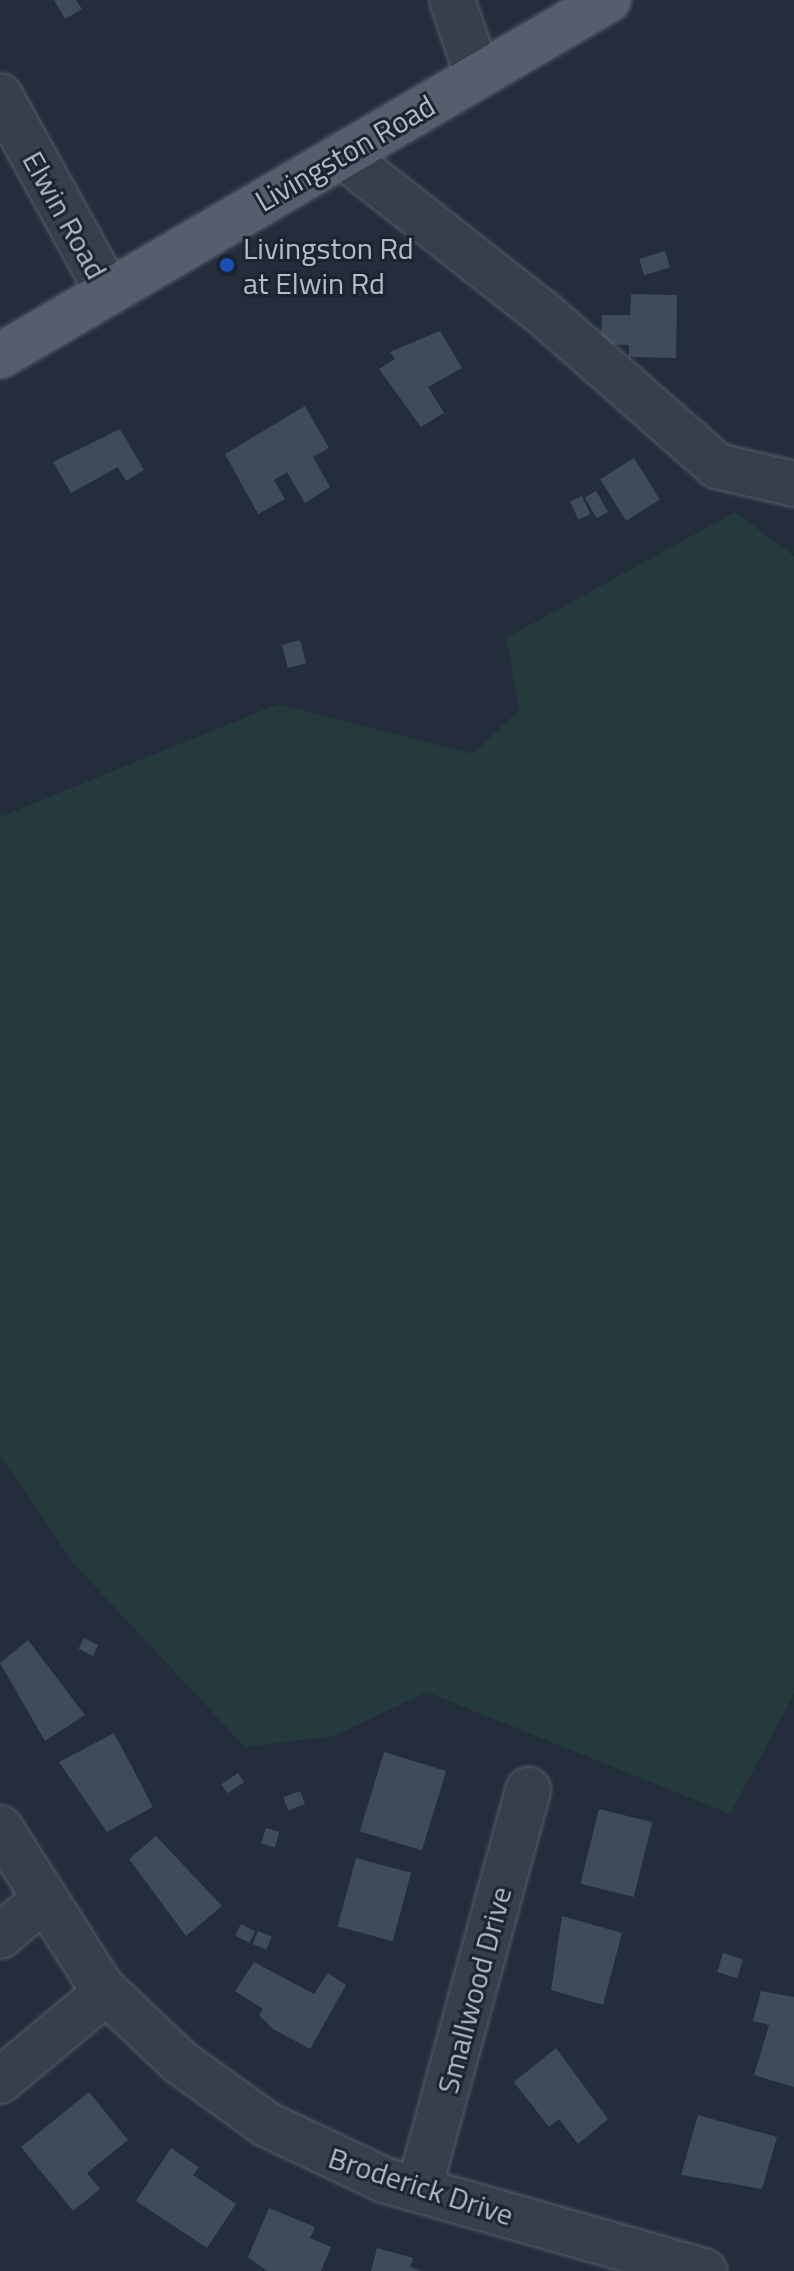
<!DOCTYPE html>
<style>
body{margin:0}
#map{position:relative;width:794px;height:2271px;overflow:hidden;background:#232d3c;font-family:"Titillium Web",sans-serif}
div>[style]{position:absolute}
.green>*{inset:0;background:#253a3d}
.building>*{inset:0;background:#3f4b5b;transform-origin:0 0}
.roads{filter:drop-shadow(0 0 2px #555d6a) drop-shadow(0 0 2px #555d6a)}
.minor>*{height:44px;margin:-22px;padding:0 22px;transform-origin:22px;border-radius:22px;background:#373f4c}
.major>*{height:44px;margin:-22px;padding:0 22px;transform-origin:22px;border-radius:22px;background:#555e6c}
.dots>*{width:22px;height:22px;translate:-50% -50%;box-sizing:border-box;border:4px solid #1c2431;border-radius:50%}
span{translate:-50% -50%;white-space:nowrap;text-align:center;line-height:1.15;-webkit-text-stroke:6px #1c2431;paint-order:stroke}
.street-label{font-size:30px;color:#b3bac8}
.poi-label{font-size:30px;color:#b3bac8}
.left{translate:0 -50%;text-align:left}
</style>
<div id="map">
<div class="green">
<i style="clip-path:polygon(735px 512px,794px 556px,794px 1694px,730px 1814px,427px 1692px,334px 1736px,245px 1747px,75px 1565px,0 1456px,0 817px,278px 704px,473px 754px,519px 710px,506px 638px)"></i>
</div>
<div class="building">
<i style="clip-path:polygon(54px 0,76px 0,82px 9px,65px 19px)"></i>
<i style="left:665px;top:251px;width:17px;height:27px;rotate:73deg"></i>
<i style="clip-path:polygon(631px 294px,677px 295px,676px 358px,629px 357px,629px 345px,601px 344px,602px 315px,630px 315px)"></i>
<i style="clip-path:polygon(440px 331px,462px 368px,428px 387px,444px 413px,421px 427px,379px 369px,395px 359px,390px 352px)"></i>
<i style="clip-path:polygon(305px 406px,329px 448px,313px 457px,330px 487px,305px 503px,287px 472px,274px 480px,285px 499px,258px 514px,225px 454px)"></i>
<i style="clip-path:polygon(120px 429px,144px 470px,126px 481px,118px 467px,71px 493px,53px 462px)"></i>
<i style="left:634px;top:458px;width:49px;height:40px;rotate:58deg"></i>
<i style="left:596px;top:491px;width:24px;height:13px;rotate:60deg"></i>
<i style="left:582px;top:496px;width:20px;height:13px;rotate:66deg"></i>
<i style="left:300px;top:640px;width:24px;height:19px;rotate:75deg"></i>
<i style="left:84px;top:1638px;width:16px;height:12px;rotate:27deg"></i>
<i style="clip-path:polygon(28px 1640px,85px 1715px,45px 1741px,0 1663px)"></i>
<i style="clip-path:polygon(114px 1733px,153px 1807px,107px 1832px,59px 1762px)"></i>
<i style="left:384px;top:1752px;width:65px;height:83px;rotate:17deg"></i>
<i style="left:238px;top:1773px;width:11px;height:20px;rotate:56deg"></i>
<i style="left:300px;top:1791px;width:14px;height:18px;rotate:69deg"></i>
<i style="left:599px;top:1809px;width:55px;height:77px;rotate:14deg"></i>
<i style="left:266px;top:1828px;width:14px;height:16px;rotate:17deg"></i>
<i style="clip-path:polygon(156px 1836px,222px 1906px,186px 1936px,129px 1859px)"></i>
<i style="left:356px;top:1858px;width:57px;height:71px;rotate:15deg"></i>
<i style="clip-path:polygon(562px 1916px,622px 1933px,603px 2005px,551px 1990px)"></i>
<i style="left:241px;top:1924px;width:16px;height:13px;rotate:27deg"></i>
<i style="left:258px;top:1931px;width:15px;height:14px;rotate:23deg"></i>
<i style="left:723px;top:1953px;width:21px;height:20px;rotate:17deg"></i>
<i style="clip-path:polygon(254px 1962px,314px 1994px,328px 1973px,346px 1985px,310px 2049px,273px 2029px,259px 2015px,263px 2009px,235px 1991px)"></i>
<i style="clip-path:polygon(761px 1991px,794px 1997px,794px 2087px,754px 2075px,769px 2025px,753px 2021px)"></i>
<i style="clip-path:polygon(556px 2048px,608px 2119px,578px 2144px,559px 2119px,549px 2127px,514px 2082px)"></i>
<i style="clip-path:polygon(89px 2092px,128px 2140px,87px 2173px,100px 2189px,73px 2211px,21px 2147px)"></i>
<i style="clip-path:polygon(698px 2115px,777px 2137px,762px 2189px,681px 2175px)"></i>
<i style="clip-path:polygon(171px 2148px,199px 2167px,193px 2175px,236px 2204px,207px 2248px,136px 2201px)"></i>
<i style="clip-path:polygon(269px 2208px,315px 2227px,310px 2238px,331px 2247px,321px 2271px,267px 2271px,248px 2257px)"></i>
<i style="clip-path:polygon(377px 2248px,413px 2258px,410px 2267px,421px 2271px,371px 2271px)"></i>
</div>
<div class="roads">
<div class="minor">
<i style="left:452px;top:0;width:80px;rotate:71.1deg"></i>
<i style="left:0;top:96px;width:224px;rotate:61.1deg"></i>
<i style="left:342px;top:155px;width:256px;rotate:38.2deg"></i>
<i style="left:543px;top:313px;width:232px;rotate:41.3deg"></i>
<i style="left:717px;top:466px;width:79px;rotate:13.2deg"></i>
<i style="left:0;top:1828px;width:190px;rotate:57.5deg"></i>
<i style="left:102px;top:1988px;width:108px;rotate:43.5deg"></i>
<i style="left:180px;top:2062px;width:106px;rotate:35.8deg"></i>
<i style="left:266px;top:2124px;width:131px;rotate:25.4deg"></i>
<i style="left:384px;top:2180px;width:333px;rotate:15.9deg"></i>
<i style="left:0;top:1936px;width:53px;rotate:-39.7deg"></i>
<i style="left:0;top:2081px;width:138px;rotate:-40deg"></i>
<i style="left:419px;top:2189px;width:414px;rotate:-74.7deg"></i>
</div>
<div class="major">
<i style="left:0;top:356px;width:705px;rotate:-30.35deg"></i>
</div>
</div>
<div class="dots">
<i style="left:227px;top:265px;background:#1a4fb4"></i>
</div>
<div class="street-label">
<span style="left:345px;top:153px;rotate:-30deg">Livingston Road</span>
<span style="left:65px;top:215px;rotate:61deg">Elwin Road</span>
<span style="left:474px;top:1990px;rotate:-75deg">Smallwood Drive</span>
<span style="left:421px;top:2186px;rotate:18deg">Broderick Drive</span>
</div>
<div class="poi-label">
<span class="left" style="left:243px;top:265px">Livingston Rd<br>at Elwin Rd</span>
</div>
</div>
